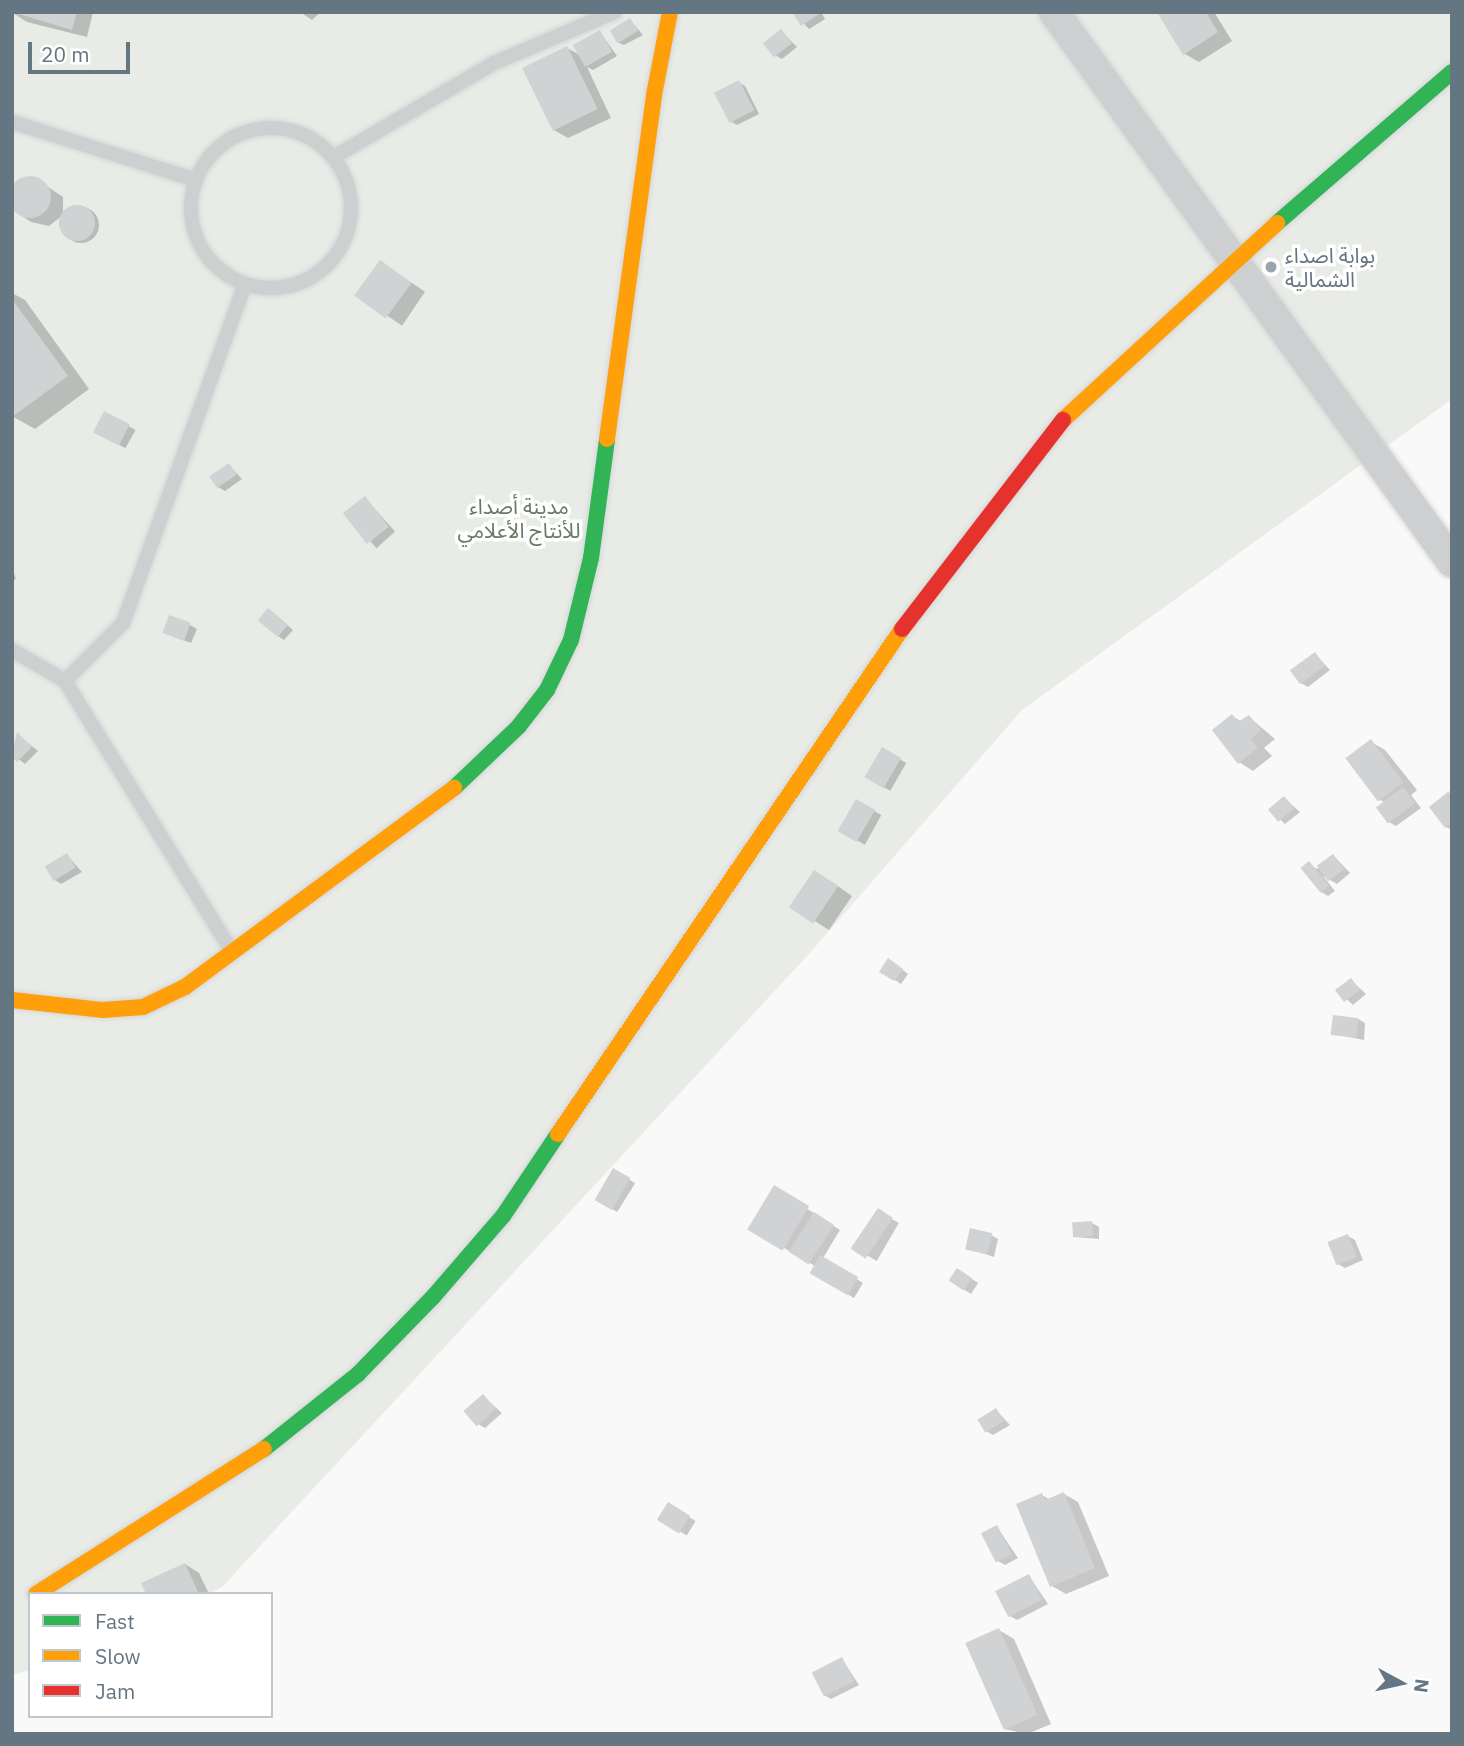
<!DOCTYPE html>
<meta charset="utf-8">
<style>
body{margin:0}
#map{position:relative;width:1464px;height:1746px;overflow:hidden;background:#f9f9f9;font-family:"IBM Plex Sans","Noto Sans Arabic",sans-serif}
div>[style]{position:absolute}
.green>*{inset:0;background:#e8ebe6}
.shadow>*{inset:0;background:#0003;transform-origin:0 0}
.round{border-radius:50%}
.building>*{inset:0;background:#d0d2d3;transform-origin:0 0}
.roads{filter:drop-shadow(0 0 2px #d5d6d7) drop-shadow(0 0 2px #d5d6d7)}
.lane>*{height:14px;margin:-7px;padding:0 7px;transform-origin:7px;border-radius:7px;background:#cecfd0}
.lane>.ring{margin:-7px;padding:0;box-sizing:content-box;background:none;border:14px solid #cecfd0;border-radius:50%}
.street>*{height:30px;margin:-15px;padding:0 15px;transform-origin:15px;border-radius:15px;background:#cecfd0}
.fast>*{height:16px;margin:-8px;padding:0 8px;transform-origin:8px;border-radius:8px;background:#30b455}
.slow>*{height:16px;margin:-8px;padding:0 8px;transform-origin:8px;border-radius:8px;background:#ff9f0a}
.jam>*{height:16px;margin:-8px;padding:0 8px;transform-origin:8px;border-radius:8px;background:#e5322d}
.dots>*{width:19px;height:19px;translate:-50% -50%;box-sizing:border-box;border:4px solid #fff;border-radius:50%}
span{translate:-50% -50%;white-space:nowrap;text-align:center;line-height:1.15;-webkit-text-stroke:7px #fff;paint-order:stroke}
.poi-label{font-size:21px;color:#657683}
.left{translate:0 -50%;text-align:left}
.park-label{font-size:21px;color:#687a64}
.frame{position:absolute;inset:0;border:14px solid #657683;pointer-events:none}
.legend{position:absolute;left:28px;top:1592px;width:245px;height:126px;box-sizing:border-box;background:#fff;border:2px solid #c1c8cd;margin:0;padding:9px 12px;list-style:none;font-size:21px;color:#657683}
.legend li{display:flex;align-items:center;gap:14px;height:35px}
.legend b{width:35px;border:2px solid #c1c8cd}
.north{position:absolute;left:1366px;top:1648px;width:70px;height:70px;-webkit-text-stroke:5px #fff;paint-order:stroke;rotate:98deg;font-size:19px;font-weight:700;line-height:28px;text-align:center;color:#657683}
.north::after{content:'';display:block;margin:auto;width:24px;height:32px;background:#657683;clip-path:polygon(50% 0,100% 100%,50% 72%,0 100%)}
.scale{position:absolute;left:28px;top:42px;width:102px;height:32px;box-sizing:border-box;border:4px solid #657683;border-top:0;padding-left:9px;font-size:21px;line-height:24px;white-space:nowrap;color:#657683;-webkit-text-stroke:5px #fff;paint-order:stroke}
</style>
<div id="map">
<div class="green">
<i style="clip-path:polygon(12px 12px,1452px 12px,1452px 399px,1022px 710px,808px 955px,222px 1587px,209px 1594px,30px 1594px,30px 1670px,12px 1675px)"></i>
</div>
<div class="shadow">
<i style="clip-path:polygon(93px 12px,87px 37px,27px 22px,13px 13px)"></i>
<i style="clip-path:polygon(300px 12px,321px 12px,312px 20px)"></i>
<i style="clip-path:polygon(821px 12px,825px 19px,809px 29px,794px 13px)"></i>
<i style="clip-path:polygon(1159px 12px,1214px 12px,1232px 41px,1199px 62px,1185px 54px)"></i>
<i style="clip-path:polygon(630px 20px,643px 35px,624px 45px,617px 42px)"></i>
<i style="clip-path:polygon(781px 31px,797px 47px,782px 59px,775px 55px)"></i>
<i style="clip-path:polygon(600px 32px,617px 56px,593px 70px,587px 67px,611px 118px,568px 138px,554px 130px,567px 48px,580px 55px)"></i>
<i style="clip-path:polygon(738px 82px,745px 86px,759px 114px,737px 125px,730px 121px)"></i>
<i style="clip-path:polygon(33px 177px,63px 197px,63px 215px,49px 226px,31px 222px,12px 209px,12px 185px)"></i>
<i class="round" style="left:63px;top:207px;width:36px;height:36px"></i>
<i style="left:381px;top:262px;width:53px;height:41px;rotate:34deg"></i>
<i style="clip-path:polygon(12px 293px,25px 300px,89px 389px,35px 429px,12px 416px)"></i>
<i style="left:105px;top:413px;width:35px;height:21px;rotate:29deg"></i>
<i style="clip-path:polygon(229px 465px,242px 479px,225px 491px,218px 487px)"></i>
<i style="left:365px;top:498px;width:45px;height:25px;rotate:48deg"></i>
<i style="clip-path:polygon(12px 567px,16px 579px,12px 581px)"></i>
<i style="clip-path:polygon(275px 614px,293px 630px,284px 640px,278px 636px)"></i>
<i style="clip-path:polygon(190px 625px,197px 629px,191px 643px,171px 636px)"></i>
<i style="clip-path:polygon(1315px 654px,1330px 670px,1308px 687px,1301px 683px)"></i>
<i style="clip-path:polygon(1232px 716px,1242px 722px,1249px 717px,1275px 739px,1264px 748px,1272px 756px,1253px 771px,1239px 762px)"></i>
<i style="clip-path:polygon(17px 734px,38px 751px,25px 764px,12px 754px)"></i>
<i style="clip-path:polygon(1371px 742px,1385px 750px,1417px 790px,1411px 795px,1421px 808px,1396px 826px,1389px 822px,1386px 803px,1380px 800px)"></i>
<i style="left:882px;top:749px;width:28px;height:32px;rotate:30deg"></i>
<i style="clip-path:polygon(1449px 793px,1452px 795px,1452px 830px,1446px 827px)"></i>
<i style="clip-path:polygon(1284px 798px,1300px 812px,1285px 824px,1270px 810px)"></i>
<i style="left:856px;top:801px;width:29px;height:34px;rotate:29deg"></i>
<i style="clip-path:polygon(67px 855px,82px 872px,61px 884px,55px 880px)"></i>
<i style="clip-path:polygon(1334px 856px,1350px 873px,1337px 884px,1323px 876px,1335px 891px,1328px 896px,1321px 892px,1309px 864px,1317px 869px)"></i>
<i style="clip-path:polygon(829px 880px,852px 896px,829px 930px,791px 906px)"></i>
<i style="clip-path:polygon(895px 964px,908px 974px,901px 984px,895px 980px)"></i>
<i style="clip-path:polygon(1351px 980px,1366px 994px,1353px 1005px,1338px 991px)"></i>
<i style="clip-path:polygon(1358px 1019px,1365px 1023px,1364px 1040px,1333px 1034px)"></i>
<i style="left:614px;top:1170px;width:25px;height:34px;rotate:32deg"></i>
<i style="clip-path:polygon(775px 1188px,840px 1230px,823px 1258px,863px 1283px,854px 1298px,811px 1272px,815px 1266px,750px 1228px)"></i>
<i style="left:878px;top:1211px;width:24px;height:44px;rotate:30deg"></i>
<i style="clip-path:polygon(1092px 1223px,1099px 1227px,1099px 1239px,1075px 1237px)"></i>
<i style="clip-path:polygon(991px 1235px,998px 1239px,994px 1257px,967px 1248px)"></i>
<i style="clip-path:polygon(1348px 1236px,1355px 1240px,1363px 1260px,1345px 1268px,1338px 1264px)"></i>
<i style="left:958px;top:1270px;width:24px;height:13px;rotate:33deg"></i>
<i style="clip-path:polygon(484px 1397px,502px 1413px,485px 1428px,478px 1424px)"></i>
<i style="clip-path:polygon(996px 1410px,1010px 1425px,993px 1435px,986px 1431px)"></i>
<i style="clip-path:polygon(1064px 1494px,1078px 1502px,1109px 1576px,1066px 1594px,1052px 1586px,1042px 1495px,1050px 1500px)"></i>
<i style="left:669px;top:1505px;width:31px;height:17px;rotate:31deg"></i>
<i style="clip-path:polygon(997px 1527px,1018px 1558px,1005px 1565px,998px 1561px)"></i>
<i style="clip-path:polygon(185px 1564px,199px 1573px,209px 1594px,148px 1594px)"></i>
<i style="clip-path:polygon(1029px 1576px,1048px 1604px,1017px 1620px,1010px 1616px)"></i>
<i style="clip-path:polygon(999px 1630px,1014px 1639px,1051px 1724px,1027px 1734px,1004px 1729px)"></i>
<i style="clip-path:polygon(842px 1659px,859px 1685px,831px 1699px,824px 1695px)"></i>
</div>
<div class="building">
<i style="clip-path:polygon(12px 12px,77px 12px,72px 30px)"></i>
<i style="clip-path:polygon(792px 12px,818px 12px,819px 14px,801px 26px)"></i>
<i style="clip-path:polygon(1157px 12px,1206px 12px,1218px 32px,1183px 55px)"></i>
<i style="left:630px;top:18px;width:15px;height:24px;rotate:58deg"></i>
<i style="left:781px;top:29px;width:18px;height:23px;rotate:52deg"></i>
<i style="left:600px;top:30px;width:25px;height:31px;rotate:61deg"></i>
<i style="left:567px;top:46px;width:70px;height:50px;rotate:64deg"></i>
<i style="left:739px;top:80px;width:34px;height:28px;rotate:63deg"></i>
<i class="round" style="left:9px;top:176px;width:42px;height:42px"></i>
<i class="round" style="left:59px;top:205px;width:36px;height:36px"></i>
<i style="left:380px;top:260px;width:39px;height:44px;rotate:36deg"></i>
<i style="clip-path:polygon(12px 299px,68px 376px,12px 417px)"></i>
<i style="left:104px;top:411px;width:29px;height:24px;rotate:27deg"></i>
<i style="left:229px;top:463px;width:14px;height:24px;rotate:56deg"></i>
<i style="left:365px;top:496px;width:39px;height:28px;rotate:52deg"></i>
<i style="left:268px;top:608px;width:26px;height:16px;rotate:40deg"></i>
<i style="left:169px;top:615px;width:23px;height:19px;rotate:20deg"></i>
<i style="left:1315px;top:652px;width:17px;height:31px;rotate:54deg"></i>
<i style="clip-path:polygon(1232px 714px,1238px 722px,1249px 715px,1261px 730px,1251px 739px,1258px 748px,1238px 764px,1212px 730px)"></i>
<i style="clip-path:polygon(17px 732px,32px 747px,17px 762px,12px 757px)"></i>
<i style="left:1371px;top:739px;width:54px;height:32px;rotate:53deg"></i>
<i style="left:882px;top:747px;width:22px;height:35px;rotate:30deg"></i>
<i style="left:1403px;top:787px;width:20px;height:34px;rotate:53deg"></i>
<i style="clip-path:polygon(1449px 791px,1452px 823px,1445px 828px,1429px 807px)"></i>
<i style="left:1284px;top:796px;width:16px;height:21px;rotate:50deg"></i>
<i style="left:856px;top:799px;width:22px;height:37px;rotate:30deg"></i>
<i style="left:67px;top:853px;width:17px;height:26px;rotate:59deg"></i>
<i style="left:1333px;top:854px;width:19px;height:20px;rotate:54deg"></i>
<i style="left:1309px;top:861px;width:32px;height:11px;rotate:51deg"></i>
<i style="left:814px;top:870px;width:29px;height:45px;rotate:34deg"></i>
<i style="clip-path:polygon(888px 958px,903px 969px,894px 981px,879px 972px)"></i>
<i style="left:1351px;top:978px;width:15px;height:20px;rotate:53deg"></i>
<i style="left:1333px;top:1015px;width:26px;height:20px;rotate:7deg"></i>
<i style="left:613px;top:1168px;width:20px;height:37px;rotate:30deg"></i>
<i style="left:774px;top:1185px;width:41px;height:52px;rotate:31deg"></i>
<i style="left:878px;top:1208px;width:18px;height:49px;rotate:34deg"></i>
<i style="left:814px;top:1212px;width:24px;height:47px;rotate:33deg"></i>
<i style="left:1092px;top:1221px;width:15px;height:20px;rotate:86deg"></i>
<i style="left:970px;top:1228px;width:23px;height:22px;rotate:13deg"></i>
<i style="left:1348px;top:1234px;width:25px;height:22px;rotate:69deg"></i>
<i style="left:820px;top:1255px;width:44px;height:21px;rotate:30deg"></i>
<i style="left:957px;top:1268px;width:18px;height:15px;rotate:34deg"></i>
<i style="left:483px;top:1394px;width:20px;height:26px;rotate:49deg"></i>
<i style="left:996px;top:1408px;width:15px;height:22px;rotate:58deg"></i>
<i style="clip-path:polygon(1064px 1492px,1095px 1568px,1050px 1587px,1016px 1504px,1042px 1493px,1045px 1500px)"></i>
<i style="left:668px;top:1502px;width:26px;height:21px;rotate:32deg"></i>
<i style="left:997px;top:1525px;width:33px;height:18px;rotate:63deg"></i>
<i style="clip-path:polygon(185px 1563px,199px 1594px,146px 1594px,141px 1583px)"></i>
<i style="left:1029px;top:1574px;width:29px;height:38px;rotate:63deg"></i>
<i style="left:999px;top:1628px;width:95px;height:37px;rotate:66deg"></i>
<i style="left:842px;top:1657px;width:27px;height:34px;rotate:63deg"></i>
</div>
<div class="roads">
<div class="lane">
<i style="left:12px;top:122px;width:193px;rotate:17.5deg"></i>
<i class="ring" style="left:191px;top:128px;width:146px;height:146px"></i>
<i style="left:334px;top:157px;width:186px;rotate:-30.4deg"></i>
<i style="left:494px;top:63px;width:131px;rotate:-22.9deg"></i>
<i style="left:12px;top:650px;width:61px;rotate:30.3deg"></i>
<i style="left:231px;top:950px;width:316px;rotate:-121.7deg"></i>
<i style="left:65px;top:681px;width:82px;rotate:-45deg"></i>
<i style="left:123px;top:623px;width:359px;rotate:-70.2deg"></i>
</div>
<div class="street">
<i style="left:1054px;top:12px;width:679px;rotate:54.11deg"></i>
</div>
<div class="fast">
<i style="left:1277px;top:223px;width:231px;rotate:-40.8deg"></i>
<i style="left:454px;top:788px;width:90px;rotate:-43.6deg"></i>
<i style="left:519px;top:726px;width:46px;rotate:-52.1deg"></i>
<i style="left:547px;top:690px;width:55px;rotate:-64.4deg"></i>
<i style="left:571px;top:640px;width:84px;rotate:-76.3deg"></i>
<i style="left:591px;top:558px;width:120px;rotate:-82.3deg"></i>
<i style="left:264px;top:1449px;width:120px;rotate:-38.6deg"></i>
<i style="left:358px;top:1374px;width:107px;rotate:-45.8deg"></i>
<i style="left:433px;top:1297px;width:107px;rotate:-49.2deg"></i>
<i style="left:503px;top:1216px;width:99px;rotate:-56.1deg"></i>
</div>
<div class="slow">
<i style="left:1063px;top:420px;width:291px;rotate:-42.6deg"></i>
<i style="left:607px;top:439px;width:347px;rotate:-82.2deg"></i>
<i style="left:654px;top:95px;width:85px;rotate:-79.1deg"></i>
<i style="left:12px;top:1000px;width:92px;rotate:6.3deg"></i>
<i style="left:103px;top:1010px;width:40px;rotate:-4.3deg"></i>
<i style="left:143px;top:1007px;width:47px;rotate:-25.5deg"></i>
<i style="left:185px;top:987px;width:335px;rotate:-36.5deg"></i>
<i style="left:558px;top:1134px;width:611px;rotate:-55.74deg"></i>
<i style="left:36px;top:1594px;width:270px;rotate:-32.5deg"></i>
</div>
<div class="jam">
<i style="left:902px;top:629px;width:264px;rotate:-52.4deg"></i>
</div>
</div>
<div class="dots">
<i style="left:1271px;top:267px;background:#99a4ac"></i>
</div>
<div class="poi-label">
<span class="left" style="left:1285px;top:267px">بوابة اصداء<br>الشمالية</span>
</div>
<div class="park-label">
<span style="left:519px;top:518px">مدينة أصداء<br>للأنتاج الأعلامي</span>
</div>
<div class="frame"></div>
<ul class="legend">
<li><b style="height:9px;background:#30b455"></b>Fast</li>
<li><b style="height:9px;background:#ff9f0a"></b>Slow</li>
<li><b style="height:9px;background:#e5322d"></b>Jam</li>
</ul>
<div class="north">N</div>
<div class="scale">20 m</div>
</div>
